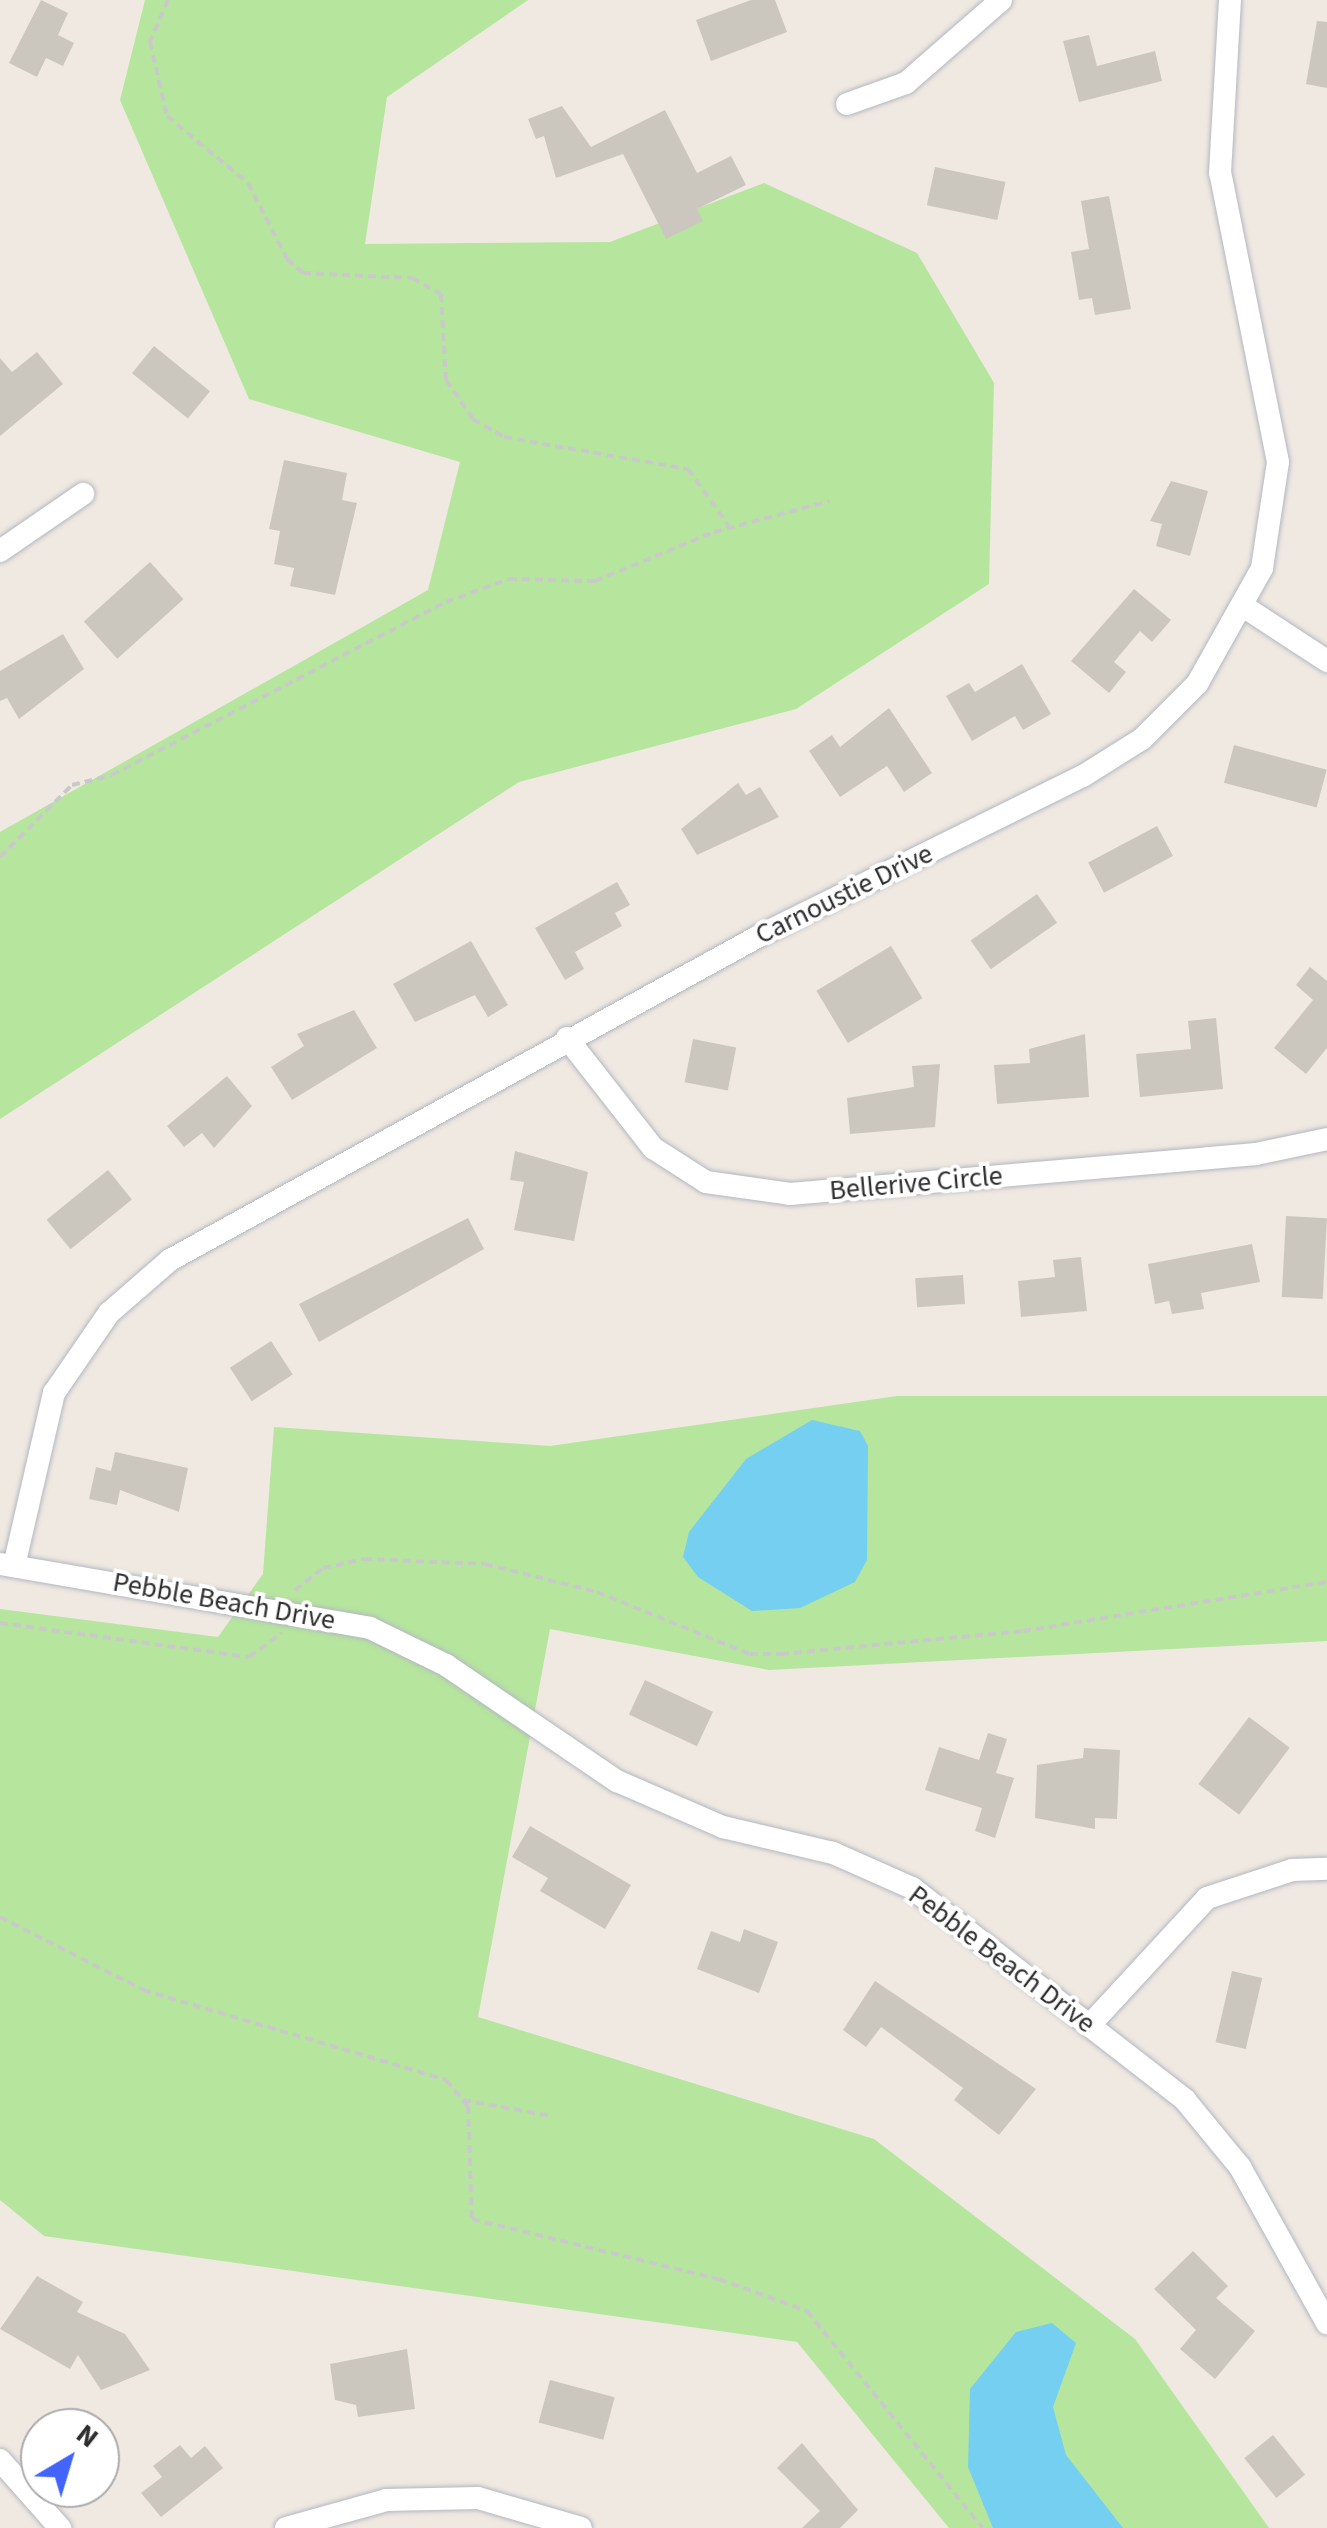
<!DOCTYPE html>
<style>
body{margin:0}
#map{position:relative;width:1327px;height:2528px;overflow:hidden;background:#efe9e1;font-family:"Source Sans 3",sans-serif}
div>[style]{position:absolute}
.green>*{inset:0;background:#b6e59e}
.water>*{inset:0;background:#75cff0}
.building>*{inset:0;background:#cbc7bf;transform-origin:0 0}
.path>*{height:4px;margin-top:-2px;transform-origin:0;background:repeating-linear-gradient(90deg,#c9c9c9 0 8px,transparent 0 13px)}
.roads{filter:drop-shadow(0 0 2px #b4b7c1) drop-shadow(0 0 2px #b4b7c1)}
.street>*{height:22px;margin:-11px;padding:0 11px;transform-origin:11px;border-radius:11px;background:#fff}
span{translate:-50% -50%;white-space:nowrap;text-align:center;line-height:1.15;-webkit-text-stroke:8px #fff;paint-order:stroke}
.street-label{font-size:28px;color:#2e2e2e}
.north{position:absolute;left:20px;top:2408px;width:100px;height:100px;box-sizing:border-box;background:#fff;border:2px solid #ababab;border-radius:50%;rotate:38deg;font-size:28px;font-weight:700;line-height:40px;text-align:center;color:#2e2e2e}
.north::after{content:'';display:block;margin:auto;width:35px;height:45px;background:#4264fb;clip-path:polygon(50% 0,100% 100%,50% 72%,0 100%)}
</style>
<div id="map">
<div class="green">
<i style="clip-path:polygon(145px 0,528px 0,387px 97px,365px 244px,610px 242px,764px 183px,917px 253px,994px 383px,989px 584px,796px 709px,519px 782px,0 1119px,0 832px,428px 590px,460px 462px,249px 399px,120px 100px)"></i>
<i style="clip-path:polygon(897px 1396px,1327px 1396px,1327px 1641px,769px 1670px,550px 1629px,478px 2017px,874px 2139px,1135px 2339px,1269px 2528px,949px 2528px,797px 2342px,44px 2236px,0 2200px,0 1609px,218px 1637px,263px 1574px,274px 1427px,550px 1446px)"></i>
</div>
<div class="water">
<i style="clip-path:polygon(812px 1420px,860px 1431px,868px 1446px,867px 1560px,855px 1582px,800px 1608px,752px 1611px,698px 1577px,683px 1557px,689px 1532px,746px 1459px)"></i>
<i style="clip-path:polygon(1052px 2323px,1076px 2343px,1053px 2407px,1066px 2455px,1123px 2528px,993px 2528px,968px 2467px,970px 2389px,1016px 2332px)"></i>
</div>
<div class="building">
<i style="clip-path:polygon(41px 0,68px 13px,58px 35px,74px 43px,63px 66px,46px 58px,37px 77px,9px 63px)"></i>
<i style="clip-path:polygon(751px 0,775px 0,787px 32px,711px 61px,696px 20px)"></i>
<i style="clip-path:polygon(1317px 21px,1327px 22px,1327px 88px,1306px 84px)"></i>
<i style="clip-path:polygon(1089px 35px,1097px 66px,1155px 51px,1162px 81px,1079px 102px,1063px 41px)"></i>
<i style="clip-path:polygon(562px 106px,591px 147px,665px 110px,697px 173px,731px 156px,746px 185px,697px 209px,703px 221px,666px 239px,623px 154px,556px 178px,544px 136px,536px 139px,528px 119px)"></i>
<i style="left:935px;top:167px;width:72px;height:39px;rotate:12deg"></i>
<i style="clip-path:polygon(1109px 196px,1131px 309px,1095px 315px,1092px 298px,1079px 300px,1071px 252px,1089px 249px,1081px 201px)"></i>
<i style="left:154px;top:346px;width:72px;height:35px;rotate:39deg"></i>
<i style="clip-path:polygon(37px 352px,63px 384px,0 436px,0 358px,12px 372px)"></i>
<i style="clip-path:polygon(284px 460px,347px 473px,342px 500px,357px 503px,335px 595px,290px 586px,294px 568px,274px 564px,280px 531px,269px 529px)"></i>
<i style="clip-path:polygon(1171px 481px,1208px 491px,1190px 556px,1156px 546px,1162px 524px,1150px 521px)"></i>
<i style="left:150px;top:562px;width:50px;height:89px;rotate:48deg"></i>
<i style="clip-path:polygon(1134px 589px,1171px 620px,1152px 642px,1140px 631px,1114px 662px,1126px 672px,1109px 693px,1071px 661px)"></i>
<i style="clip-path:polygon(63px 634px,84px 669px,19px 719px,7px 698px,0 701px,0 671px)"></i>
<i style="clip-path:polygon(1022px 664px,1051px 714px,1023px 730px,1015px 716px,972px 741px,946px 696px,969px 683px,975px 692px)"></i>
<i style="clip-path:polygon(889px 708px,932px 773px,904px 792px,887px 766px,840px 797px,809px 751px,832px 735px,840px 747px)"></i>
<i style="left:1234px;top:745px;width:96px;height:39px;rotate:15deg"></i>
<i style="clip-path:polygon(738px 783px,746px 795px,760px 787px,779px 817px,697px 855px,681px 829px)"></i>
<i style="left:1157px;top:826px;width:34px;height:78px;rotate:62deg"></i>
<i style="clip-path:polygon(617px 882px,630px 905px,615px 913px,622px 926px,575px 952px,584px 969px,565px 980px,535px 928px)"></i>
<i style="left:1037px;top:894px;width:35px;height:81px;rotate:55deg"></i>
<i style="clip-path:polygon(471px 941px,508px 1005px,488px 1017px,475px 995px,415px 1022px,393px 984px)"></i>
<i style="left:891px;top:946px;width:61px;height:87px;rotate:59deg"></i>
<i style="clip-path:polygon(1310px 967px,1327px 981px,1327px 1048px,1306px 1074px,1274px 1048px,1313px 1000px,1296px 985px)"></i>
<i style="clip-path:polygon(354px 1010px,377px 1048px,292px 1100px,271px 1067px,304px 1046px,297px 1034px)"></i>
<i style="clip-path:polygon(1216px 1018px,1223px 1089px,1140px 1097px,1136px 1054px,1191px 1049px,1188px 1021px)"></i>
<i style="clip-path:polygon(1085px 1034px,1089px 1097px,997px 1104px,994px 1065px,1030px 1063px,1029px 1049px)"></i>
<i style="left:693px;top:1039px;width:44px;height:44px;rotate:11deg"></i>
<i style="clip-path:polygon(940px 1064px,935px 1127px,850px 1134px,847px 1098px,914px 1087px,912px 1066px)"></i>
<i style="clip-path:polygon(227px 1076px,252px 1106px,214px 1148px,202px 1133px,184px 1147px,167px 1126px)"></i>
<i style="clip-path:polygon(515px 1151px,588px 1172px,574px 1241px,514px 1230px,524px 1182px,510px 1180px)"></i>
<i style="left:108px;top:1170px;width:38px;height:79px;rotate:51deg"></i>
<i style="left:1286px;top:1216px;width:41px;height:81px;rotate:3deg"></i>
<i style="clip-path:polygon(468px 1218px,484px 1249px,319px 1342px,299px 1304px)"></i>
<i style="clip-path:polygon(1252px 1244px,1260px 1282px,1201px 1293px,1204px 1309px,1172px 1314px,1169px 1301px,1155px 1304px,1148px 1264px)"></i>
<i style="clip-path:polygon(1081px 1257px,1087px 1311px,1021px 1317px,1018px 1281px,1055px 1277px,1053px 1260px)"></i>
<i style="left:963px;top:1275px;width:29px;height:48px;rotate:86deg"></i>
<i style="left:271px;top:1341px;width:40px;height:49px;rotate:57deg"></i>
<i style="clip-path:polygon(115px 1452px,188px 1468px,179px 1512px,120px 1490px,117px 1505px,89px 1499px,96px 1467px,111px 1471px)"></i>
<i style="left:645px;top:1680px;width:75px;height:38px;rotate:25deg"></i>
<i style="left:1249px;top:1717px;width:51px;height:84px;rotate:37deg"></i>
<i style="clip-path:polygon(988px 1733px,1007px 1739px,996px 1773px,1014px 1778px,995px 1838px,975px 1831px,982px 1808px,925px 1790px,939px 1747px,979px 1760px)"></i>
<i style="clip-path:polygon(1084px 1748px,1120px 1750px,1117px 1819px,1095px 1818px,1095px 1829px,1035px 1818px,1037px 1765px,1083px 1758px)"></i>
<i style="clip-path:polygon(530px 1826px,631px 1885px,605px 1929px,540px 1891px,548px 1878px,512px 1857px)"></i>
<i style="clip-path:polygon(744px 1929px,778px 1942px,759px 1993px,697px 1969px,711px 1931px,740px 1942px)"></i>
<i style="left:1232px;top:1971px;width:31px;height:73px;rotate:13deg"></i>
<i style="clip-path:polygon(875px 1981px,1036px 2089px,999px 2135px,954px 2100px,963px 2088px,881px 2027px,866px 2047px,843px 2030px)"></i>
<i style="clip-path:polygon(1193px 2251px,1228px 2286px,1216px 2298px,1255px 2331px,1215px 2379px,1180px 2349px,1196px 2330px,1154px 2289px)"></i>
<i style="clip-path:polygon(37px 2276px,83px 2302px,77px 2312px,125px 2334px,150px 2370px,101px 2390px,78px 2355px,70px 2369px,0 2329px)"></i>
<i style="clip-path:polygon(407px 2349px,415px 2409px,358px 2417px,356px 2405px,335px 2400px,330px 2364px)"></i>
<i style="left:550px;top:2380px;width:67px;height:44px;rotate:15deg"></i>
<i style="left:1273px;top:2435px;width:51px;height:37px;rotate:51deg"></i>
<i style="clip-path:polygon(802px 2443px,858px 2510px,840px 2528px,802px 2528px,820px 2511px,777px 2468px)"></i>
<i style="clip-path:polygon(180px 2445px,191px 2458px,205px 2446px,223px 2468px,161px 2517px,141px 2493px,162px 2477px,153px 2466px)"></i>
</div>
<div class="path">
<i style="left:168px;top:0;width:46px;rotate:113.2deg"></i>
<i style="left:150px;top:42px;width:76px;rotate:77.1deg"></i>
<i style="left:167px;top:116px;width:105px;rotate:39.6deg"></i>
<i style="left:248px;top:183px;width:85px;rotate:62.8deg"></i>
<i style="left:287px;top:259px;width:21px;rotate:41deg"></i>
<i style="left:303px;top:273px;width:109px;rotate:2.6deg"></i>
<i style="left:412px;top:278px;width:33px;rotate:29deg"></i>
<i style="left:441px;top:294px;width:86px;rotate:86.7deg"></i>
<i style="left:446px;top:380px;width:47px;rotate:55.3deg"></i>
<i style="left:473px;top:419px;width:36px;rotate:30deg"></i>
<i style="left:504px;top:437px;width:187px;rotate:9.9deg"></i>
<i style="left:688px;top:469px;width:70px;rotate:54.3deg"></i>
<i style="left:0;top:857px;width:102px;rotate:-45deg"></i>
<i style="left:72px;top:785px;width:41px;rotate:-14deg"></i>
<i style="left:112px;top:775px;width:376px;rotate:-27.4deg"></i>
<i style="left:446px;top:602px;width:67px;rotate:-20.1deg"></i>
<i style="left:509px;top:579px;width:86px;rotate:1.3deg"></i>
<i style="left:595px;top:581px;width:129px;rotate:-22.4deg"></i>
<i style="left:714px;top:532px;width:120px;rotate:-15deg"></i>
<i style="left:295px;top:1590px;width:36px;rotate:-38deg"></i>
<i style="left:323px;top:1568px;width:42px;rotate:-12.4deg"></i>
<i style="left:364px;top:1559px;width:121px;rotate:2.4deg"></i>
<i style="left:485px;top:1564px;width:115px;rotate:14deg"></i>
<i style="left:597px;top:1592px;width:165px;rotate:22.1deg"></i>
<i style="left:750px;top:1654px;width:31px"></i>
<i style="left:781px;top:1654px;width:243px;rotate:-5.4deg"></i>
<i style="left:1023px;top:1631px;width:308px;rotate:-9.2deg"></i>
<i style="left:0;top:1623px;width:251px;rotate:7.8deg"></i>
<i style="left:249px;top:1657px;width:41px;rotate:-36deg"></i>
<i style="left:0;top:1917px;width:161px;rotate:27deg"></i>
<i style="left:143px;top:1990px;width:316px;rotate:16.5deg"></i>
<i style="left:446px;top:2080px;width:34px;rotate:50deg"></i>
<i style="left:468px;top:2106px;width:113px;rotate:88deg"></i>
<i style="left:472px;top:2219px;width:254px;rotate:13.7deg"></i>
<i style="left:719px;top:2279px;width:94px;rotate:20deg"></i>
<i style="left:807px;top:2311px;width:279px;rotate:51deg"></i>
<i style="left:463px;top:2100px;width:90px;rotate:10.2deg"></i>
</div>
<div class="roads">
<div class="street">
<i style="left:847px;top:104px;width:63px;rotate:-19.6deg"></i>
<i style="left:906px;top:83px;width:126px;rotate:-41.1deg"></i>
<i style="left:0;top:551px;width:101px;rotate:-34.5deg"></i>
<i style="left:1246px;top:608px;width:97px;rotate:33.2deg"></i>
<i style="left:567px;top:1038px;width:140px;rotate:52deg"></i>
<i style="left:653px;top:1148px;width:63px;rotate:32.7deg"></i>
<i style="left:706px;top:1182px;width:85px;rotate:8.1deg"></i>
<i style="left:790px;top:1194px;width:468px;rotate:-4.9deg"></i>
<i style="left:1256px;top:1154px;width:73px;rotate:-11.9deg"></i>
<i style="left:0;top:1564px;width:375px;rotate:9.8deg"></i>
<i style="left:370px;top:1628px;width:85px;rotate:26deg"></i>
<i style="left:446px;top:1665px;width:207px;rotate:34.2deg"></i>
<i style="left:617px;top:1781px;width:116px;rotate:23.5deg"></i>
<i style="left:723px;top:1827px;width:113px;rotate:13.3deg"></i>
<i style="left:833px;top:1853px;width:86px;rotate:23.9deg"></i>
<i style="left:912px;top:1888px;width:346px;rotate:37.8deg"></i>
<i style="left:1185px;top:2100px;width:87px;rotate:50.6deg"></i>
<i style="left:1240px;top:2167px;width:179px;rotate:60.9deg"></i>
<i style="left:14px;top:1566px;width:178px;rotate:-77deg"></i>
<i style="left:54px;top:1393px;width:97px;rotate:-55.5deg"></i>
<i style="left:109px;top:1313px;width:81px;rotate:-41deg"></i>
<i style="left:170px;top:1260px;width:672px;rotate:-28.81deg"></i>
<i style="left:759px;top:936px;width:361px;rotate:-26.3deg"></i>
<i style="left:1083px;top:776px;width:70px;rotate:-32.1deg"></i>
<i style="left:1142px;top:739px;width:78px;rotate:-45deg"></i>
<i style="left:1197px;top:684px;width:133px;rotate:-60.7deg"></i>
<i style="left:1262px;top:568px;width:107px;rotate:-81.4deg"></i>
<i style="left:1278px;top:462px;width:295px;rotate:-101.3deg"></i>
<i style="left:1220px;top:173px;width:173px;rotate:-86.7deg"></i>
<i style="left:1089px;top:2026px;width:174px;rotate:-47.3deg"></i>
<i style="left:1207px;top:1898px;width:89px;rotate:-18.2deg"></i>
<i style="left:1292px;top:1870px;width:35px;rotate:-2deg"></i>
<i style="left:0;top:2460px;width:91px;rotate:48.6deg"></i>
<i style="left:286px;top:2528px;width:104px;rotate:-15.6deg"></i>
<i style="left:386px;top:2500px;width:92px;rotate:-1.2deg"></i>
<i style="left:478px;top:2498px;width:107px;rotate:16.2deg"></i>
</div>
</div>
<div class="street-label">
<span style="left:844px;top:894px;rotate:-26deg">Carnoustie Drive</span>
<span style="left:916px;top:1183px;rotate:-5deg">Bellerive Circle</span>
<span style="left:224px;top:1601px;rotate:10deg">Pebble Beach Drive</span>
<span style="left:1002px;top:1959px;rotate:37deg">Pebble Beach Drive</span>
</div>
<div class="north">N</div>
</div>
